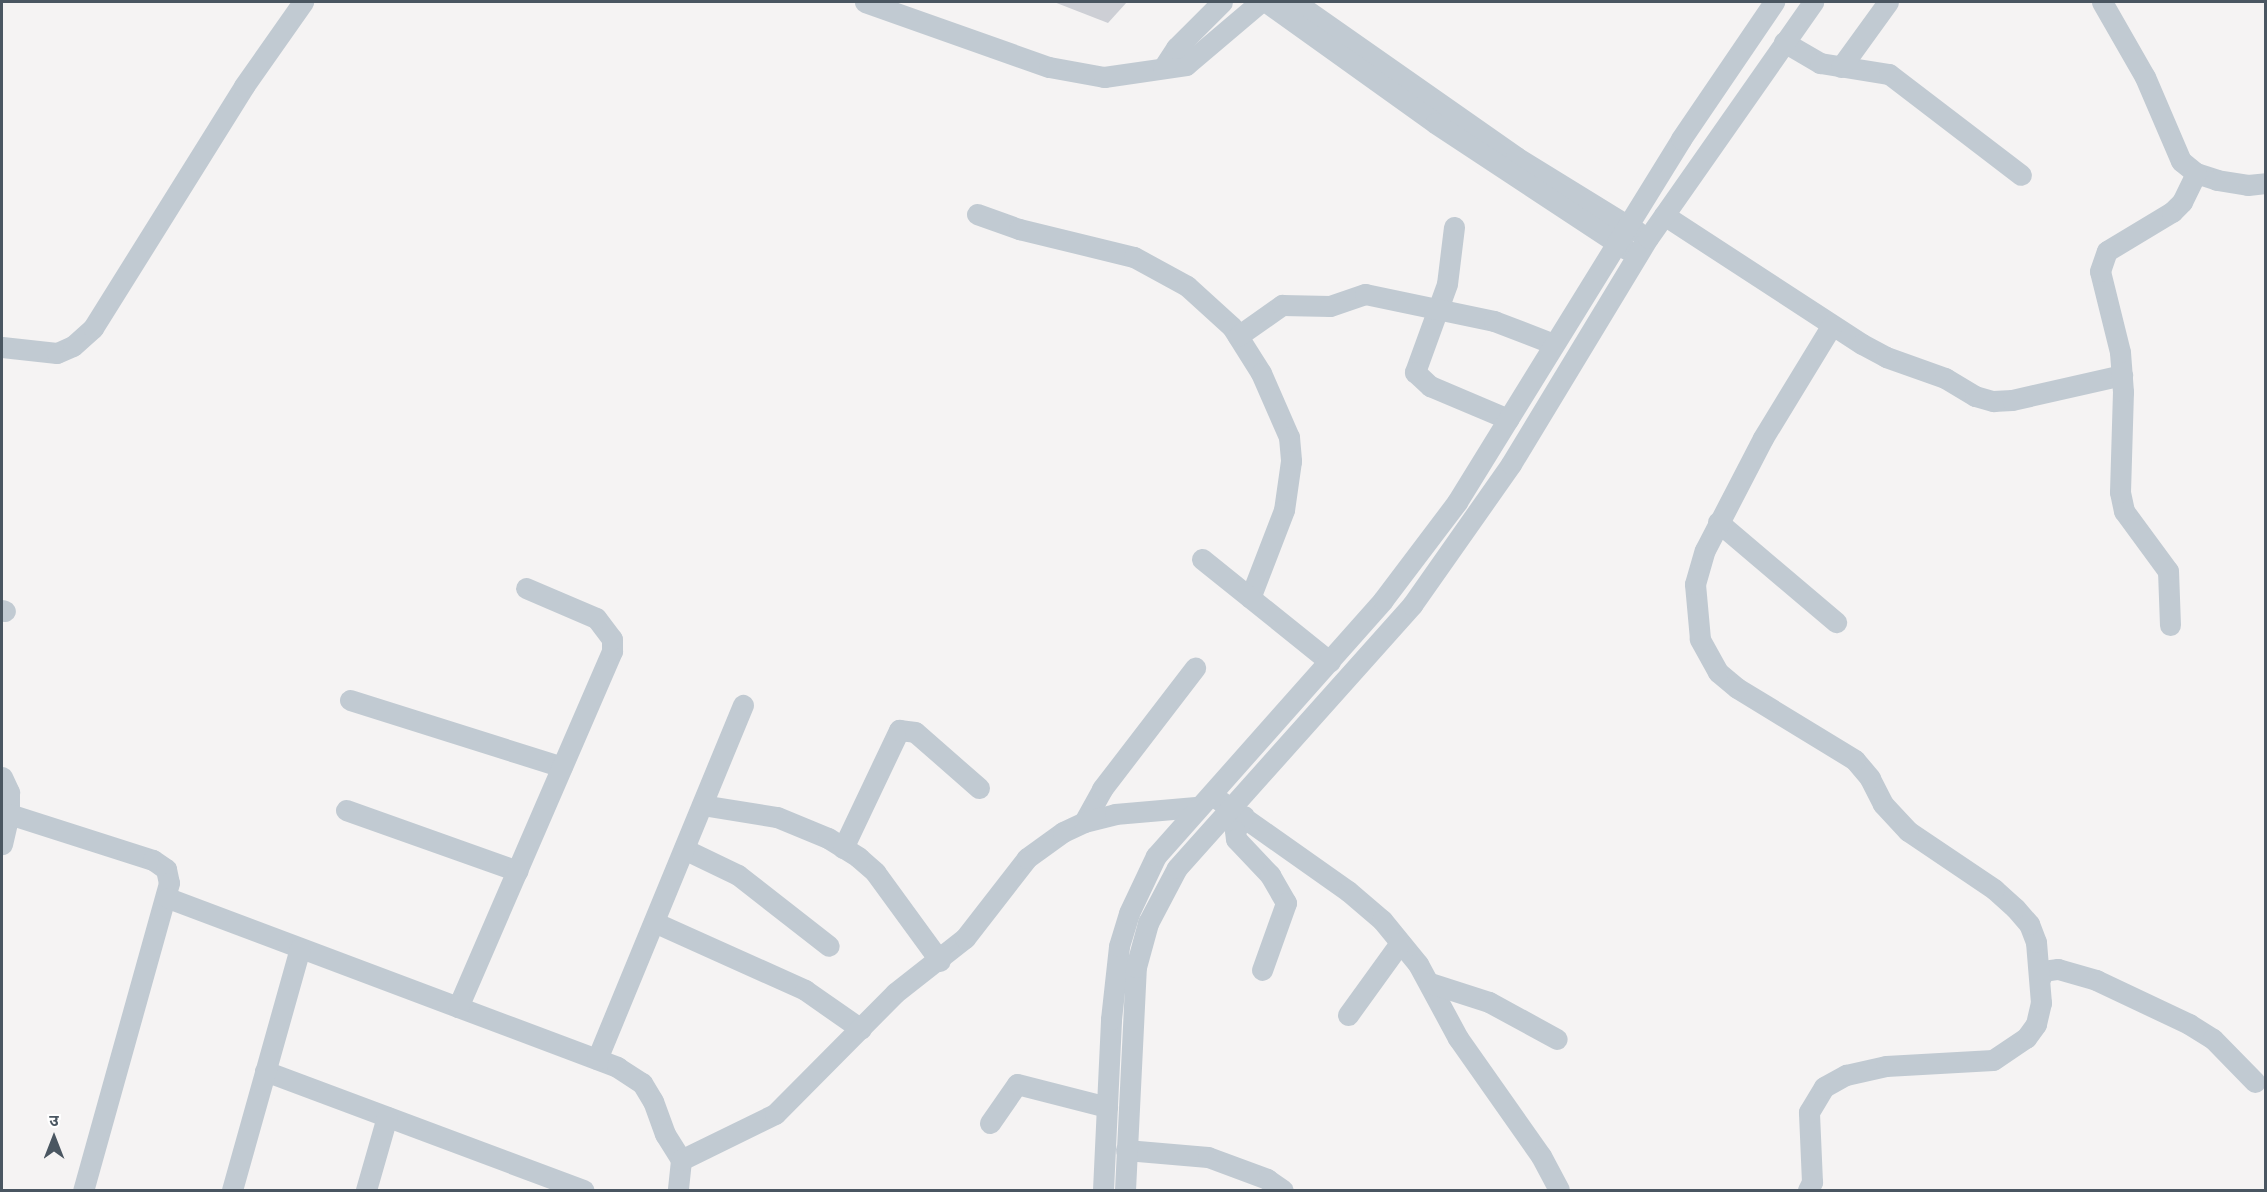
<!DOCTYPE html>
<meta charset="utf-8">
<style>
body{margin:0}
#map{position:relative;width:2267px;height:1192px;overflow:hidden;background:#f5f3f3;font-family:"Archivo Narrow","Noto Sans Devanagari",sans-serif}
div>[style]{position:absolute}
.building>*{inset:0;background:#cdcfd5}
.minor>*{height:21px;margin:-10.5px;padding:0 10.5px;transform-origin:10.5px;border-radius:10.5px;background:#c1cad2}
span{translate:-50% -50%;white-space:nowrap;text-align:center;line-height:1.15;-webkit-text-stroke:6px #fff;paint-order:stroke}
.frame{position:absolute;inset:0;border:3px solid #4a5661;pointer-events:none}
.north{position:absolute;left:24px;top:1108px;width:60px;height:60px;-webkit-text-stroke:4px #fff;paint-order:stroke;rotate:0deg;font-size:16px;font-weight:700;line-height:24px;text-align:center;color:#4a5661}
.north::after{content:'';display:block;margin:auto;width:21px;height:27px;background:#4a5661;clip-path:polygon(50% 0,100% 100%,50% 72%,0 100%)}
</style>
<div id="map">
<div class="building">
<i style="clip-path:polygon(1054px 2px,1127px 2px,1108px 23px)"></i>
</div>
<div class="minor">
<i style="left:865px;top:2px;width:195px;rotate:19.5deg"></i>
<i style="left:1049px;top:67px;width:56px;rotate:10.3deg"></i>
<i style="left:1104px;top:77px;width:83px;rotate:-8.3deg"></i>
<i style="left:1186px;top:65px;width:94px;rotate:-40.3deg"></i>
<i style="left:1295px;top:2px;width:270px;rotate:35deg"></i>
<i style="left:1516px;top:157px;width:143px;rotate:31.6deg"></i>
<i style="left:2102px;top:2px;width:86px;rotate:60.2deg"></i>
<i style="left:2145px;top:77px;width:91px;rotate:66.8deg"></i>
<i style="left:2181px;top:161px;width:19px;rotate:39deg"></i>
<i style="left:2196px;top:173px;width:22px;rotate:18deg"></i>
<i style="left:2217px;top:180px;width:31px;rotate:9deg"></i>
<i style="left:2248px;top:185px;width:18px;rotate:-6deg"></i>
<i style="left:1269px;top:4px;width:204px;rotate:35.6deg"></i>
<i style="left:1435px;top:123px;width:229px;rotate:33.4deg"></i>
<i style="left:1784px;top:42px;width:42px;rotate:30.3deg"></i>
<i style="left:1820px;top:63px;width:70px;rotate:9.1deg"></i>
<i style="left:1889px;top:74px;width:166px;rotate:37.4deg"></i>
<i style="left:1841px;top:67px;width:80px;rotate:-54.1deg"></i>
<i style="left:1163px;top:68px;width:24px;rotate:-57deg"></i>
<i style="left:1176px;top:48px;width:65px;rotate:-45deg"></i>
<i style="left:977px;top:214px;width:45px;rotate:19.7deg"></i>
<i style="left:1019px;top:229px;width:118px;rotate:13.7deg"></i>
<i style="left:1134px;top:257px;width:60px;rotate:28.7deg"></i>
<i style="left:1187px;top:286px;width:61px;rotate:42.3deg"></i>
<i style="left:1232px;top:327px;width:54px;rotate:57.8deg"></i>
<i style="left:1261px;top:373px;width:70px;rotate:66.4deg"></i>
<i style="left:1289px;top:437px;width:24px;rotate:85deg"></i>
<i style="left:1291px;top:461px;width:49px;rotate:98.1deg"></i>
<i style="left:1284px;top:510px;width:94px;rotate:111.1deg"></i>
<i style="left:1664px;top:215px;width:236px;rotate:33.1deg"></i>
<i style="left:1862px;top:344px;width:27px;rotate:28deg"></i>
<i style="left:1886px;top:357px;width:63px;rotate:19.6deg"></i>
<i style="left:1945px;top:378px;width:35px;rotate:31deg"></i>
<i style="left:1975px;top:396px;width:19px;rotate:16deg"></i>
<i style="left:1993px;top:401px;width:19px;rotate:-3deg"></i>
<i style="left:2012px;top:400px;width:113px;rotate:-12.8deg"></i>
<i style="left:1454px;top:227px;width:57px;rotate:97deg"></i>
<i style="left:1447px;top:284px;width:94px;rotate:110deg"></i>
<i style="left:1415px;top:372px;width:21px;rotate:43deg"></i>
<i style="left:1430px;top:386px;width:85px;rotate:22.9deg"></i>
<i style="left:1238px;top:336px;width:54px;rotate:-35.2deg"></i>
<i style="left:1282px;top:305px;width:48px;rotate:1.2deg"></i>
<i style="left:1330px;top:306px;width:37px;rotate:-19deg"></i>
<i style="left:1365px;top:294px;width:132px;rotate:11.8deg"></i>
<i style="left:1494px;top:321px;width:64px;rotate:21deg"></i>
<i style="left:2px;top:347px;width:55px;rotate:6.2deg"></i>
<i style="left:57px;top:353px;width:17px;rotate:-24deg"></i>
<i style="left:73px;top:346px;width:27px;rotate:-42deg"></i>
<i style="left:93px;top:328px;width:285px;rotate:-58deg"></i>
<i style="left:244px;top:86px;width:103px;rotate:-54.9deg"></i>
<i style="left:1718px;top:522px;width:155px;rotate:40.3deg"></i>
<i style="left:1202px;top:559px;width:164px;rotate:38.8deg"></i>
<i style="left:2px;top:610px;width:3px;rotate:18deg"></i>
<i style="left:2170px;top:625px;width:54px;rotate:-92.1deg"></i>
<i style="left:2168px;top:571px;width:74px;rotate:-126.3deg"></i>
<i style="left:2124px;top:511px;width:19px;rotate:-102deg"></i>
<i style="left:2120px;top:492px;width:100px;rotate:-88.3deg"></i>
<i style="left:2123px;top:392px;width:40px;rotate:-94.3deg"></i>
<i style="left:2120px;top:352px;width:83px;rotate:-103.9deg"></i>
<i style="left:2100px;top:271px;width:21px;rotate:-71deg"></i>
<i style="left:2107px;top:251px;width:76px;rotate:-31deg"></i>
<i style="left:2172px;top:212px;width:14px;rotate:-45deg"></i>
<i style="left:2182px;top:202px;width:32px;rotate:-64deg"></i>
<i style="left:350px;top:700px;width:222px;rotate:17.5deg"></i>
<i style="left:2px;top:777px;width:17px;rotate:65deg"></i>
<i style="left:9px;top:792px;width:22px;rotate:90deg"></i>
<i style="left:9px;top:814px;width:31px;rotate:103deg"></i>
<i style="left:1219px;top:800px;width:158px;rotate:35.2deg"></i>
<i style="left:1348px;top:891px;width:45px;rotate:40.5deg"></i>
<i style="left:1382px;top:920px;width:57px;rotate:50.7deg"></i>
<i style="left:1418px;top:964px;width:84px;rotate:61.6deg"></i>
<i style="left:1458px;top:1038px;width:144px;rotate:54.9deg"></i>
<i style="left:1541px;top:1156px;width:38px;rotate:62deg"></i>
<i style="left:702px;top:805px;width:76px;rotate:9.1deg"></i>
<i style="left:777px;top:817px;width:55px;rotate:22.4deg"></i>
<i style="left:828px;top:838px;width:36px;rotate:32deg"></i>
<i style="left:858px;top:857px;width:23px;rotate:41deg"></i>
<i style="left:875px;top:872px;width:110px;rotate:53.9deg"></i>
<i style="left:346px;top:810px;width:182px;rotate:19.6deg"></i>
<i style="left:9px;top:814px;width:151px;rotate:17.7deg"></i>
<i style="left:153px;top:860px;width:16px;rotate:35deg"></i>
<i style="left:166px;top:869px;width:14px;rotate:78deg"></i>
<i style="left:169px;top:883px;width:319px;rotate:105.6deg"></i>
<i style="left:1244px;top:816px;width:17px;rotate:121deg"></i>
<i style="left:1235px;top:831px;width:8px;rotate:83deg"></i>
<i style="left:1236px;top:839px;width:50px;rotate:46.6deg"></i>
<i style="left:1270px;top:875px;width:32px;rotate:60deg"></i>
<i style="left:1286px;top:903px;width:71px;rotate:109.7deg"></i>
<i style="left:1084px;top:822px;width:38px;rotate:-61deg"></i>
<i style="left:1102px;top:789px;width:153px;rotate:-52.5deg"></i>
<i style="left:843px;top:848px;width:131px;rotate:-64.6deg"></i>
<i style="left:899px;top:730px;width:16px;rotate:7deg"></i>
<i style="left:915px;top:732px;width:85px;rotate:41.2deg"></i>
<i style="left:684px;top:849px;width:60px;rotate:25.7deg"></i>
<i style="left:738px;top:875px;width:115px;rotate:38deg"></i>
<i style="left:168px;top:898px;width:480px;rotate:20.6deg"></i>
<i style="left:617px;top:1067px;width:30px;rotate:33deg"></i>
<i style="left:642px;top:1083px;width:21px;rotate:59deg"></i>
<i style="left:653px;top:1101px;width:35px;rotate:70deg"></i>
<i style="left:665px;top:1134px;width:31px;rotate:58deg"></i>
<i style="left:681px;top:1160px;width:30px;rotate:96deg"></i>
<i style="left:654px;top:922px;width:166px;rotate:24.2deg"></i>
<i style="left:805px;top:990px;width:68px;rotate:34.9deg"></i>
<i style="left:2041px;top:977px;width:6px;rotate:-72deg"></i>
<i style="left:2043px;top:971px;width:15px;rotate:-8deg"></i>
<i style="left:2058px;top:969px;width:40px;rotate:16deg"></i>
<i style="left:2096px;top:980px;width:103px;rotate:25.3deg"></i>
<i style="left:2189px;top:1024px;width:28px;rotate:32deg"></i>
<i style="left:2213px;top:1039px;width:60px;rotate:45.7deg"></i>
<i style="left:1430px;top:983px;width:62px;rotate:17.9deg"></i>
<i style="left:1489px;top:1002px;width:77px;rotate:28.6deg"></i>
<i style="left:458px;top:1007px;width:388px;rotate:-66.6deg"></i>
<i style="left:612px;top:651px;width:12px;rotate:-90deg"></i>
<i style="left:612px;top:639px;width:26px;rotate:-127deg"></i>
<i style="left:596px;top:618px;width:76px;rotate:-156.8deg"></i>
<i style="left:1348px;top:1015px;width:89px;rotate:-54.2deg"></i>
<i style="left:597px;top:1059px;width:383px;rotate:-67.6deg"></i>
<i style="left:265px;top:1071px;width:340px;rotate:20.5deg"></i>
<i style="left:990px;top:1123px;width:47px;rotate:-55.3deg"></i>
<i style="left:1017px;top:1084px;width:93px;rotate:14.3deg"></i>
<i style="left:1126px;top:1150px;width:82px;rotate:4.9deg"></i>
<i style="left:1208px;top:1157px;width:63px;rotate:20.4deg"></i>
<i style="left:1267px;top:1179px;width:19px;rotate:35deg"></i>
<i style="left:681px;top:1160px;width:105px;rotate:-26.1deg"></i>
<i style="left:775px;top:1114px;width:170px;rotate:-45.2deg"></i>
<i style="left:895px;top:993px;width:89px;rotate:-38.2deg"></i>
<i style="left:965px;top:938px;width:101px;rotate:-52.2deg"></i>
<i style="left:1027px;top:858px;width:44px;rotate:-35.8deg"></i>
<i style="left:1063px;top:832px;width:23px;rotate:-25deg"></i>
<i style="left:1084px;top:822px;width:32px;rotate:-14deg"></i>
<i style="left:1115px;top:814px;width:81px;rotate:-4.9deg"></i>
<i style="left:232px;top:1190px;width:251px;rotate:-74.3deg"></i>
<i style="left:366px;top:1190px;width:76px;rotate:-74deg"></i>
<i style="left:1103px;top:1190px;width:171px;rotate:-87.3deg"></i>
<i style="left:1111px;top:1019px;width:73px;rotate:-83.7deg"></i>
<i style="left:1119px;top:946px;width:34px;rotate:-73deg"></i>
<i style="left:1129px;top:913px;width:63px;rotate:-64.7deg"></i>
<i style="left:1156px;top:856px;width:342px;rotate:-48.4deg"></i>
<i style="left:1383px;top:600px;width:123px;rotate:-52.9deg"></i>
<i style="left:1457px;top:502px;width:427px;rotate:-58.3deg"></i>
<i style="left:1681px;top:139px;width:166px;rotate:-55.8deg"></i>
<i style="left:1125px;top:1190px;width:223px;rotate:-87.2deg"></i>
<i style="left:1136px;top:967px;width:46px;rotate:-74.7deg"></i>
<i style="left:1148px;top:923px;width:62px;rotate:-62.2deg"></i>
<i style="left:1177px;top:868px;width:353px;rotate:-48.2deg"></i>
<i style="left:1412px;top:605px;width:172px;rotate:-54.9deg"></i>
<i style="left:1511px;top:464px;width:264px;rotate:-58.8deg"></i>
<i style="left:1648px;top:238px;width:288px;rotate:-55deg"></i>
<i style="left:1808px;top:1190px;width:9px;rotate:-63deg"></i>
<i style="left:1812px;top:1182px;width:70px;rotate:-92.5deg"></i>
<i style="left:1809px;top:1112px;width:29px;rotate:-59deg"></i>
<i style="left:1824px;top:1087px;width:25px;rotate:-29deg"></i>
<i style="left:1846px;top:1075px;width:41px;rotate:-12.7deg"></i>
<i style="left:1886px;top:1066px;width:107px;rotate:-3.2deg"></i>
<i style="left:1993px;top:1060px;width:40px;rotate:-34deg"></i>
<i style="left:2026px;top:1038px;width:17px;rotate:-54deg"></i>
<i style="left:2036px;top:1024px;width:22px;rotate:-77deg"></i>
<i style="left:2041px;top:1003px;width:61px;rotate:-94.7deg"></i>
<i style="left:2036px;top:942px;width:19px;rotate:-111deg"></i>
<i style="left:2029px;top:924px;width:21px;rotate:-131deg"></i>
<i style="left:2015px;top:908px;width:28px;rotate:-138deg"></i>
<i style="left:1994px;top:889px;width:104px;rotate:-146deg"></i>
<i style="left:1908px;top:831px;width:37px;rotate:-133deg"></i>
<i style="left:1883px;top:804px;width:29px;rotate:-117deg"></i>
<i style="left:1870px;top:778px;width:23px;rotate:-130deg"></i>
<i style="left:1855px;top:760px;width:138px;rotate:-148.6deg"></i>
<i style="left:1737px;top:688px;width:25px;rotate:-140deg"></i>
<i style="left:1718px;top:672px;width:38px;rotate:-119deg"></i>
<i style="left:1700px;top:639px;width:55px;rotate:-95.2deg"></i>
<i style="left:1695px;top:584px;width:35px;rotate:-74deg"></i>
<i style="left:1705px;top:550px;width:126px;rotate:-62.6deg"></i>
<i style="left:1763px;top:438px;width:132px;rotate:-58.6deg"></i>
</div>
<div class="frame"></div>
<div class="north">उ</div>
</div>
